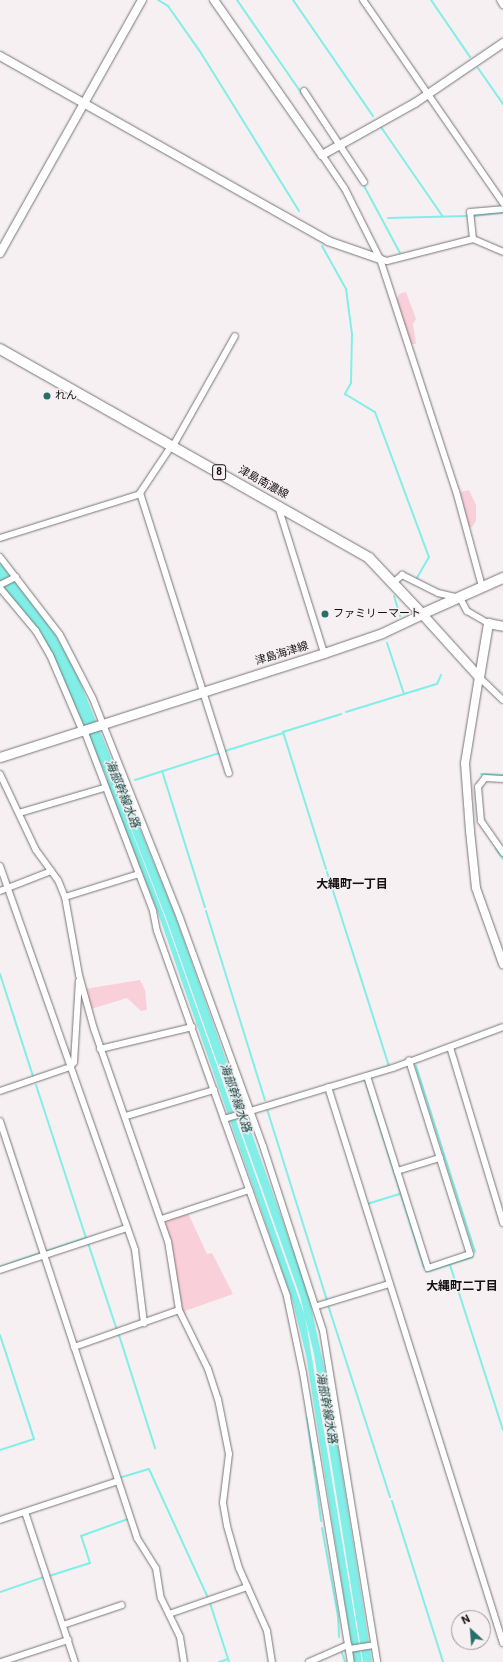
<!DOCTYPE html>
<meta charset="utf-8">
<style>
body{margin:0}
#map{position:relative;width:503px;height:1662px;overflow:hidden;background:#f6f0f2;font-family:Roboto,"Noto Sans JP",sans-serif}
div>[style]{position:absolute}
.green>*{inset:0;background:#f9cfda}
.water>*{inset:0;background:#81efe7}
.stream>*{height:2px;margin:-1px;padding:0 1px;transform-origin:1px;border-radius:1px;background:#81efe7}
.roads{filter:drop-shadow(0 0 1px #797475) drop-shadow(0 0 1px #797475)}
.minor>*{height:6px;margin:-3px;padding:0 3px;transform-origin:3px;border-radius:3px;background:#fff}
.tertiary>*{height:8px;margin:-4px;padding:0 4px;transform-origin:4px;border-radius:4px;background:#fff}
.secondary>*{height:9px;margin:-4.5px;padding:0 4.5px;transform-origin:4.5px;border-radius:4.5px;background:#fff}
.primary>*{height:10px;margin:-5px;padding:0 5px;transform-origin:5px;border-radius:5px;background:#fff}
.dots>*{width:11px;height:11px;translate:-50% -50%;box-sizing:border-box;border:2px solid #f6f0f2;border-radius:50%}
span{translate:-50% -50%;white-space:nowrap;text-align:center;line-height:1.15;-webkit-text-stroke:3px #f6f0f2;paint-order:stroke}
.shield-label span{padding:1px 3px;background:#f6f0f2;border:1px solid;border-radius:3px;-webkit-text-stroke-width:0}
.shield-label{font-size:10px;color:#131111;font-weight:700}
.poi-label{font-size:11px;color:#131111}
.left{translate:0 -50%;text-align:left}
.street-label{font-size:11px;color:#131111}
.water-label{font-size:12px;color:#104340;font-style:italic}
.neighbourhood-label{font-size:12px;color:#131111;font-weight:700}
.north{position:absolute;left:451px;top:1610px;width:40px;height:40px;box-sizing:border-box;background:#f6f0f2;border:1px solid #9b9798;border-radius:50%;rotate:334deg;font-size:11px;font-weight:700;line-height:16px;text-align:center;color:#131111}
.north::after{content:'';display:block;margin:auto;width:14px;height:18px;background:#26706c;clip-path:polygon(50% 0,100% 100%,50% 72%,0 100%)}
</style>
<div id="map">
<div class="green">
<i style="clip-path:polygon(406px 292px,416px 319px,413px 324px,416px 344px,410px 344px,396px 301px,399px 294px)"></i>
<i style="clip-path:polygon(469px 490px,476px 505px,476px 521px,472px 527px,469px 527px,460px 492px)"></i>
<i style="clip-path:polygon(140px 980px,145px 990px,147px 1010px,141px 1011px,127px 998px,91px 1009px,85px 989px)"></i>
<i style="clip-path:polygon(187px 1211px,207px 1254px,212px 1253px,233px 1294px,185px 1311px,188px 1324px,181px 1311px,165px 1225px,168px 1218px)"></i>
</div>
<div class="water">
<i style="clip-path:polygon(0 563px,55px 634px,78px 677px,175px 915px,308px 1293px,328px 1385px,372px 1662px,363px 1662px,314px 1354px,300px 1296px,166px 918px,97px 741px,165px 918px,305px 1316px,362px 1662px,354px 1662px,306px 1355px,292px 1299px,158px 913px,107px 785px,107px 778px,51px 652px,0 584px)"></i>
</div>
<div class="stream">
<i style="left:158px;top:0;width:12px;rotate:31deg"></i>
<i style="left:168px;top:6px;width:57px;rotate:54.9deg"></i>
<i style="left:201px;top:53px;width:186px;rotate:58.2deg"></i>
<i style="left:237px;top:0;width:114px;rotate:55.3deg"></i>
<i style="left:293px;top:0;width:141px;rotate:55.4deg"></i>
<i style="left:431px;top:0;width:69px;rotate:55.6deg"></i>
<i style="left:478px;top:68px;width:44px;rotate:55.2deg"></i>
<i style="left:381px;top:127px;width:109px;rotate:55.4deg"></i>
<i style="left:363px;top:184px;width:78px;rotate:61.8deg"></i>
<i style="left:473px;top:216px;width:30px;rotate:-6deg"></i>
<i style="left:388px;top:218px;width:79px;rotate:-1.5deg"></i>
<i style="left:322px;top:246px;width:49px;rotate:60.8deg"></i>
<i style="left:346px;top:289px;width:45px;rotate:82.4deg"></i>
<i style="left:352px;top:334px;width:49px;rotate:91.2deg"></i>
<i style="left:351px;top:383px;width:13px;rotate:119deg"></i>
<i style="left:345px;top:394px;width:35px;rotate:31deg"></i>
<i style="left:375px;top:412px;width:155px;rotate:69.6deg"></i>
<i style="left:429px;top:557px;width:24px;rotate:120deg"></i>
<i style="left:394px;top:596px;width:21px;rotate:73deg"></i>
<i style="left:404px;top:694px;width:34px;rotate:-17deg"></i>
<i style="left:437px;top:684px;width:10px;rotate:-66deg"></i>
<i style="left:346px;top:712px;width:61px;rotate:-17.2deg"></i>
<i style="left:404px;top:694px;width:54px;rotate:-108.4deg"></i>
<i style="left:225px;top:751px;width:61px;rotate:-17.2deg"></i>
<i style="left:162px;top:771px;width:143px;rotate:72.5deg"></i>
<i style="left:481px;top:774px;width:22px;rotate:3deg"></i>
<i style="left:135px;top:780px;width:88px;rotate:-17.8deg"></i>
<i style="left:496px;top:849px;width:12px;rotate:55deg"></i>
<i style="left:326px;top:869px;width:144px;rotate:-107.4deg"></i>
<i style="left:283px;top:732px;width:61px;rotate:-17.2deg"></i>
<i style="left:327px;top:872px;width:204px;rotate:72.3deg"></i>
<i style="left:389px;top:1066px;width:23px;rotate:162deg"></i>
<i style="left:206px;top:911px;width:198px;rotate:72.7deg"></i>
<i style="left:0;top:974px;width:107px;rotate:72.1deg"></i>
<i style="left:416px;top:1066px;width:195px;rotate:72.4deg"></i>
<i style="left:365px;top:1080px;width:196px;rotate:72.5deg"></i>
<i style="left:36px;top:1085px;width:161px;rotate:71.9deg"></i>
<i style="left:86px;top:1238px;width:41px;rotate:161.6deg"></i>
<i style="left:267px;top:1109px;width:200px;rotate:72.6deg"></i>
<i style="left:367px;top:1204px;width:34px;rotate:-17deg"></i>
<i style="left:88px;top:1243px;width:92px;rotate:71.6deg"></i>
<i style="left:450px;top:1265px;width:173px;rotate:72.2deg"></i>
<i style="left:0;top:1267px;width:42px;rotate:-19.3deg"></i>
<i style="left:426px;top:1272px;width:49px;rotate:-17.7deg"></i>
<i style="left:328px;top:1305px;width:202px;rotate:72.1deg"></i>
<i style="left:0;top:1335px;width:109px;rotate:71.9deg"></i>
<i style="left:34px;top:1439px;width:36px;rotate:162deg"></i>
<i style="left:119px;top:1335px;width:119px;rotate:72.3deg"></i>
<i style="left:307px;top:1417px;width:105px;rotate:82.3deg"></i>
<i style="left:119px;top:1478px;width:31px;rotate:-17deg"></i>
<i style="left:149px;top:1469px;width:142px;rotate:65.4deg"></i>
<i style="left:392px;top:1501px;width:169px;rotate:72.4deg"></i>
<i style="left:322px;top:1528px;width:89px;rotate:79.7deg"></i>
<i style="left:338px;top:1616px;width:21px;rotate:87deg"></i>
<i style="left:49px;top:1576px;width:43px;rotate:-17.6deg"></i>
<i style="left:90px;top:1563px;width:28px;rotate:-108deg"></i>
<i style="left:81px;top:1536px;width:50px;rotate:-19.9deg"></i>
<i style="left:0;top:1592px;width:46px;rotate:-18.8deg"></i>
<i style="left:210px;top:1603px;width:62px;rotate:72.1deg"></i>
<i style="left:342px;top:1653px;width:9px;rotate:72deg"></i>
<i style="left:219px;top:1662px;width:9px;rotate:-18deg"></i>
</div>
<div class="roads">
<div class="minor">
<i style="left:363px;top:0;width:247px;rotate:55.4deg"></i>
<i style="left:500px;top:0;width:6px;rotate:59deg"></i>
<i style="left:304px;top:91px;width:109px;rotate:56.6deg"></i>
<i style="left:322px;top:155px;width:41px;rotate:55.9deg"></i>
<i style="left:345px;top:189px;width:78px;rotate:63.4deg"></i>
<i style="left:380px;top:259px;width:244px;rotate:71.9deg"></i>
<i style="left:456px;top:491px;width:99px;rotate:74.8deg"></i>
<i style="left:473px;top:239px;width:27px;rotate:-96deg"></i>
<i style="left:470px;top:212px;width:33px;rotate:-5deg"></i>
<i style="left:380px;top:259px;width:7px;rotate:16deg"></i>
<i style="left:387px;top:261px;width:89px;rotate:-14.3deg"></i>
<i style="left:473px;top:239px;width:33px;rotate:23deg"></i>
<i style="left:172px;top:445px;width:58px;rotate:123.7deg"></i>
<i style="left:140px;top:493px;width:294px;rotate:72.4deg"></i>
<i style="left:173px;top:446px;width:126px;rotate:-60.6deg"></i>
<i style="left:278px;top:506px;width:154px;rotate:72.6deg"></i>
<i style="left:0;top:538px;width:147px;rotate:-17.4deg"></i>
<i style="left:0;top:557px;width:98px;rotate:52.4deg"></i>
<i style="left:60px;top:635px;width:72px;rotate:62.7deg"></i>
<i style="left:93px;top:699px;width:236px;rotate:68.3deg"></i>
<i style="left:180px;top:918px;width:243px;rotate:70deg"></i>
<i style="left:263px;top:1146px;width:194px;rotate:72deg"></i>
<i style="left:323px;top:1331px;width:335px;rotate:80.7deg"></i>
<i style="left:394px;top:582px;width:11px;rotate:-41deg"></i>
<i style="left:402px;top:575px;width:40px;rotate:26.6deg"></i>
<i style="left:438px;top:593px;width:23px;rotate:13deg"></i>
<i style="left:460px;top:598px;width:15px;rotate:62deg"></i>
<i style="left:467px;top:611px;width:24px;rotate:30deg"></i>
<i style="left:0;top:585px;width:18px;rotate:-27deg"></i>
<i style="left:0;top:588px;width:56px;rotate:50.1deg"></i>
<i style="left:36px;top:631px;width:28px;rotate:60deg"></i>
<i style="left:50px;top:655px;width:82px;rotate:66.9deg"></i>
<i style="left:479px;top:677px;width:33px;rotate:44deg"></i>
<i style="left:84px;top:730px;width:194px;rotate:69.1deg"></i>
<i style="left:153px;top:911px;width:20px;rotate:79deg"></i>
<i style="left:157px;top:931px;width:388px;rotate:70.4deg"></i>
<i style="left:287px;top:1297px;width:78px;rotate:78.1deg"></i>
<i style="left:303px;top:1373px;width:293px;rotate:80.6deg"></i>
<i style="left:0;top:774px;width:84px;rotate:64.7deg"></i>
<i style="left:36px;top:850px;width:37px;rotate:54deg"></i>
<i style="left:58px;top:880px;width:18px;rotate:68deg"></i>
<i style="left:65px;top:897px;width:79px;rotate:79.8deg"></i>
<i style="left:79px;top:975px;width:56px;rotate:74.5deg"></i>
<i style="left:94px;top:1029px;width:225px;rotate:70.8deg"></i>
<i style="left:168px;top:1241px;width:70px;rotate:80.9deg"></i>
<i style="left:179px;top:1310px;width:66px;rotate:63.8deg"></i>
<i style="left:208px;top:1369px;width:32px;rotate:72deg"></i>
<i style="left:218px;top:1399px;width:56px;rotate:78.7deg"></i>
<i style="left:229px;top:1454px;width:49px;rotate:97deg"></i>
<i style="left:223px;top:1503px;width:23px;rotate:80deg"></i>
<i style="left:227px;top:1526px;width:44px;rotate:74.1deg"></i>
<i style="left:239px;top:1568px;width:69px;rotate:66deg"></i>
<i style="left:267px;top:1631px;width:31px;rotate:81deg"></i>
<i style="left:503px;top:779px;width:18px;rotate:-177deg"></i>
<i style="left:485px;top:778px;width:11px;rotate:128deg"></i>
<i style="left:478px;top:787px;width:34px;rotate:85deg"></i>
<i style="left:481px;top:821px;width:39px;rotate:55deg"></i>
<i style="left:19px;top:813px;width:89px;rotate:-16.4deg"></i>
<i style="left:0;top:866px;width:407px;rotate:70.6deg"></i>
<i style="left:135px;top:1250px;width:74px;rotate:83deg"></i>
<i style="left:0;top:891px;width:55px;rotate:-21.4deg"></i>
<i style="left:65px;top:897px;width:77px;rotate:-17.3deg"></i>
<i style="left:450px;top:1047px;width:184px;rotate:73.2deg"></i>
<i style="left:100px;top:1049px;width:95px;rotate:-13.4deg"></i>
<i style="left:367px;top:1076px;width:201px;rotate:72.4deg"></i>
<i style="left:428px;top:1268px;width:44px;rotate:-18.4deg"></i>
<i style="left:470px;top:1254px;width:203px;rotate:-107.5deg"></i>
<i style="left:328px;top:1087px;width:583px;rotate:72.53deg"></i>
<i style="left:0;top:1091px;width:74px;rotate:-18.9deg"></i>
<i style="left:70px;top:1067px;width:6px;rotate:-51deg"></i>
<i style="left:74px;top:1062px;width:81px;rotate:-86.5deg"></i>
<i style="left:126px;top:1116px;width:92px;rotate:-16.5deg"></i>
<i style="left:224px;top:1119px;width:177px;rotate:-16.8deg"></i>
<i style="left:393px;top:1068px;width:117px;rotate:-20.4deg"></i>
<i style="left:0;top:1121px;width:439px;rotate:71.8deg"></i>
<i style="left:137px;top:1538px;width:36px;rotate:58deg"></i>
<i style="left:156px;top:1568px;width:30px;rotate:81deg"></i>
<i style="left:161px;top:1598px;width:43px;rotate:64deg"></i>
<i style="left:180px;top:1637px;width:25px;rotate:81deg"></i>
<i style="left:397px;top:1171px;width:45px;rotate:-16.8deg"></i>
<i style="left:162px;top:1219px;width:92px;rotate:-18.4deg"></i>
<i style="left:0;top:1270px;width:134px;rotate:-18.3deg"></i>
<i style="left:317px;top:1306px;width:75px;rotate:-17deg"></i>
<i style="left:74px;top:1347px;width:111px;rotate:-19.4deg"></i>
<i style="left:25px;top:1512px;width:158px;rotate:71.6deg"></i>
<i style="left:0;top:1520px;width:124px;rotate:-18.3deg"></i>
<i style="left:169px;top:1614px;width:83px;rotate:-19.1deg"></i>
<i style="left:63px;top:1625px;width:62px;rotate:-18.7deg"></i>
<i style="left:349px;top:1649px;width:25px;rotate:-9deg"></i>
<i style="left:1px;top:1662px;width:71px;rotate:-18.2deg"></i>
<i style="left:309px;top:1662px;width:43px;rotate:-23.6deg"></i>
</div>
<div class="tertiary">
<i style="left:214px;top:0;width:189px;rotate:55.1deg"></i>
<i style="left:322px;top:155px;width:107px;rotate:-29.2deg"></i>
<i style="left:415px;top:103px;width:107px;rotate:-34.3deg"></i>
<i style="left:0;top:56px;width:377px;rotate:29.4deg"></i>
<i style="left:328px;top:241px;width:55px;rotate:19.1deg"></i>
<i style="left:0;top:253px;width:290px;rotate:-60.7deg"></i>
<i style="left:479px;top:677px;width:87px;rotate:99.2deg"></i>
<i style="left:465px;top:763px;width:68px;rotate:85.8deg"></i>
<i style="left:470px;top:831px;width:57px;rotate:84deg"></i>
<i style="left:476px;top:888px;width:81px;rotate:70.4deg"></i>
</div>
<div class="secondary">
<i style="left:479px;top:677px;width:55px;rotate:-80.5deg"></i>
<i style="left:488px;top:623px;width:15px;rotate:11deg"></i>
<i style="left:0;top:757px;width:340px;rotate:-17.8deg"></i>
<i style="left:324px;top:653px;width:61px;rotate:-19deg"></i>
<i style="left:382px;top:633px;width:44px;rotate:-25.4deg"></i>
<i style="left:422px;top:614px;width:85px;rotate:47.9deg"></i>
</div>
<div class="primary">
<i style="left:0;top:349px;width:424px;rotate:29.5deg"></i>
<i style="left:369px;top:558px;width:77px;rotate:46.6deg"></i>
<i style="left:422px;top:614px;width:89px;rotate:-24deg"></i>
</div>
</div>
<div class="dots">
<i style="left:47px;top:396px;background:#26706c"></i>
<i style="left:325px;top:614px;background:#26706c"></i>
</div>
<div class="shield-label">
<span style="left:219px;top:472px">8</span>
</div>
<div class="poi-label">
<span class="left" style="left:55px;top:396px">れん</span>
<span class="left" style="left:333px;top:614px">ファミリーマート</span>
</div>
<div class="street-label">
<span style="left:263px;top:483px;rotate:29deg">津島南濃線</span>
<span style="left:282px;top:654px;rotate:-17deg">津島海津線</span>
</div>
<div class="water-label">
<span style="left:122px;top:794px;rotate:68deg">海部幹線水路</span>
<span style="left:235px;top:1098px;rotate:71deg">海部幹線水路</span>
<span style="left:326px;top:1408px;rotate:80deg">海部幹線水路</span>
</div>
<div class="neighbourhood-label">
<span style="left:352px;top:885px">大縄町一丁目</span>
<span style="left:462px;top:1287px">大縄町二丁目</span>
</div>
<div class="north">N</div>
</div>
